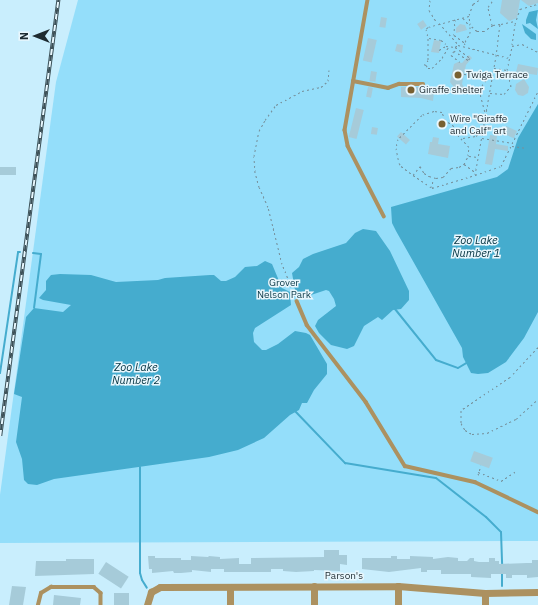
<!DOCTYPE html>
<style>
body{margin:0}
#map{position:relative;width:538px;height:605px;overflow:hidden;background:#c9eefd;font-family:"IBM Plex Sans",sans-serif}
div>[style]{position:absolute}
.green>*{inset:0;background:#94defa}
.water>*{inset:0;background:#45acce}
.stream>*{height:2px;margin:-1px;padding:0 1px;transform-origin:1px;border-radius:1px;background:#45acce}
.building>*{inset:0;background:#a6cbd9;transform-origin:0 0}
.path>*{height:1px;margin-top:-0.5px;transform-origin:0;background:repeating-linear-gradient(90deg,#758f9a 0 2px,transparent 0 5px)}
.lane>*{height:3.5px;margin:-1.75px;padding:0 1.75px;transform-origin:1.75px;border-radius:1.75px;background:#ac9160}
.street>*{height:7px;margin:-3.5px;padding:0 3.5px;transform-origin:3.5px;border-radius:3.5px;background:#ac9160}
.rail>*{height:3.5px;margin-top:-1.75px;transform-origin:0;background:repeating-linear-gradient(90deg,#e9f7fd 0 6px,#3d5057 0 12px);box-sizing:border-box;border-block:1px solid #3d5057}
.dots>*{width:11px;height:11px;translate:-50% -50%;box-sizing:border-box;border:2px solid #e9f7fd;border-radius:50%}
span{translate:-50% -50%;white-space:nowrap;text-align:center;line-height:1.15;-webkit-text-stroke:3px #e9f7fd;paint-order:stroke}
.poi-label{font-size:10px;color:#1d2b31}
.left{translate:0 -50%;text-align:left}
.park-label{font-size:10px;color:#0c3a49}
.street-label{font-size:10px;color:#1d2b31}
.water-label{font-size:11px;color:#00313f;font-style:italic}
.north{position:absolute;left:16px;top:16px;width:40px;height:40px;-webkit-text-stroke:3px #e9f7fd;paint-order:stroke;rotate:270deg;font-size:11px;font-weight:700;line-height:16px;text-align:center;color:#1d2b31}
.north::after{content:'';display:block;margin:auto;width:14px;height:18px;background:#1d2b31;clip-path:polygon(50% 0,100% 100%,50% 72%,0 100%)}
</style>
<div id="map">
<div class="green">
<i style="clip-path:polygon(78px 0,538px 0,538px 541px,0 543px,0 495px,56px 82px)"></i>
</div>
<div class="water">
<i style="clip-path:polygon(538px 10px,536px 20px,538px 29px,530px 23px,526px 24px,526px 20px,529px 12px)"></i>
<i style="clip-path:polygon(522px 24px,536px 34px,536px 40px,531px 39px,525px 33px)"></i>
<i style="clip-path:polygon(538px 104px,538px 312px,524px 338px,506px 362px,488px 373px,478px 374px,471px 373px,463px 357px,462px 348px,396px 231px,392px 223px,391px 207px,497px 177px,508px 169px,518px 138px)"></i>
<i style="clip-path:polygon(363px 229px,376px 231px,390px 251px,409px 291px,409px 300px,401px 309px,393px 310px,382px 320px,378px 317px,364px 326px,354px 346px,347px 349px,331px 345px,319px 333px,315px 326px,318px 320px,336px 306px,334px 299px,329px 291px,326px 290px,308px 296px,296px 292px,290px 293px,291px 305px,255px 328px,253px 333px,254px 342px,262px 350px,266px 350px,278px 344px,295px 331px,306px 333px,310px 335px,327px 364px,327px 374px,314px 390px,307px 403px,302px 403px,299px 410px,290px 415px,264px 438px,238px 450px,209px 457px,54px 479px,37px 485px,28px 484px,24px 480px,22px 459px,16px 442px,22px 397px,14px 394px,26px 317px,34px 308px,63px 312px,71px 305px,43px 300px,39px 298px,46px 290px,46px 281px,51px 275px,60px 274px,91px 275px,116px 282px,158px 280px,165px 278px,210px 275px,214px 275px,221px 281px,226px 281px,235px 277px,245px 267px,257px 266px,265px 261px,272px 264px,282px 288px,290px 292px,295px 290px,292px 273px,299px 267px,303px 259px,313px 254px,346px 243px,355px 233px)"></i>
</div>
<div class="stream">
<i style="left:33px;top:253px;width:8px;rotate:7deg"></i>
<i style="left:41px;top:254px;width:54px;rotate:97.4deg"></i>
<i style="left:395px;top:309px;width:65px;rotate:51.2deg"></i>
<i style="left:436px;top:360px;width:23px;rotate:20deg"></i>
<i style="left:458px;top:368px;width:12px;rotate:-31deg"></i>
<i style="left:0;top:373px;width:122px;rotate:-81.5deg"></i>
<i style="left:18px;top:252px;width:2px"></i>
<i style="left:294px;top:410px;width:74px;rotate:46.1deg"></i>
<i style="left:345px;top:463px;width:92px;rotate:9.4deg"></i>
<i style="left:436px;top:478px;width:63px;rotate:38deg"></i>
<i style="left:486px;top:517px;width:21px;rotate:45deg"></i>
<i style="left:501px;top:532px;width:33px;rotate:88deg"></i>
<i style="left:140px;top:467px;width:106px;rotate:90deg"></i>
<i style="left:140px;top:573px;width:7px;rotate:74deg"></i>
<i style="left:142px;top:580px;width:9px;rotate:58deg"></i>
<i style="left:502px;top:572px;width:14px;rotate:90deg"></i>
</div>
<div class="building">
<i style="clip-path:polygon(502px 0,520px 0,517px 18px,509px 21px,500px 13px)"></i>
<i style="clip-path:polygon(521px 0,538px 0,538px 3px,529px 6px)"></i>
<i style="left:381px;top:17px;width:6px;height:10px;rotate:9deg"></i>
<i style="left:423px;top:20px;width:7px;height:7px;rotate:56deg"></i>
<i style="clip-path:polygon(460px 24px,465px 25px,467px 30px,456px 33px,456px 28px)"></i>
<i style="left:368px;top:38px;width:9px;height:23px;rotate:13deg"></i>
<i style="clip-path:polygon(434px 40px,441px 41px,439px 53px,431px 52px)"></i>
<i style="clip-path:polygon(397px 44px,403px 45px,402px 53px,395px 51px)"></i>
<i style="clip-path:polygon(469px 55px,472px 58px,466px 65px,462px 84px,464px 87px,458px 91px,453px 89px,453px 86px,450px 82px,454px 64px,458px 62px,462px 63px)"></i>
<i style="clip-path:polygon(518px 64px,538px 68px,537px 75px,516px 72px)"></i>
<i style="left:371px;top:71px;width:6px;height:10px;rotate:9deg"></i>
<i style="clip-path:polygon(524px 79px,529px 87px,528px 93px,523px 96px,518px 95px,515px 90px,516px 84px)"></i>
<i style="left:368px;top:87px;width:5px;height:10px;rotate:11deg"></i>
<i style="clip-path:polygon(401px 87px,421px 87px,421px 90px,434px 92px,433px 101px,421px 98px,401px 97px)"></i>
<i style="left:356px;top:108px;width:8px;height:30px;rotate:14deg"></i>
<i style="left:506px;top:126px;width:12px;height:8px;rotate:24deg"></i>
<i style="left:372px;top:127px;width:6px;height:7px;rotate:9deg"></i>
<i style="left:401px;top:132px;width:12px;height:6px;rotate:42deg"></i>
<i style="clip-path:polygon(490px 135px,497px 136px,496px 144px,508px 146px,508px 151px,495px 149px,492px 165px,485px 164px)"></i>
<i style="clip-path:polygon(433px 137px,439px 138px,438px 144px,450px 146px,448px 158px,428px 154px,430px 142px,432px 142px)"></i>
<i style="left:0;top:167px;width:16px;height:8px"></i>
<i style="left:474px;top:451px;width:20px;height:11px;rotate:20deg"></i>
<i style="clip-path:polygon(324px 550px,339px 550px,339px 555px,347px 555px,347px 565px,340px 564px,340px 571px,314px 570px,314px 571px,296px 572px,283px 571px,283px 569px,271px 569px,271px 572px,224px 572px,224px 569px,211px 569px,211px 572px,192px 570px,192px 572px,181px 573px,174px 573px,173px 571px,152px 573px,152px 569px,149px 569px,148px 556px,155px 556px,155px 558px,181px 558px,181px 560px,191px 560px,191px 556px,208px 557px,209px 556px,220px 557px,220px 559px,239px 558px,239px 564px,251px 564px,251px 558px,324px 557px)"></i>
<i style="clip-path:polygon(391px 556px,397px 556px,397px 559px,410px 559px,410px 556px,433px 557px,433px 559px,448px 557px,458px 558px,458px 561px,467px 561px,470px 558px,474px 558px,474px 561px,479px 562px,489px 562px,489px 558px,495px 558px,495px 561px,499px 561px,499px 564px,527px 563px,532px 563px,532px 560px,538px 560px,538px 577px,527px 578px,527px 575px,512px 575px,512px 578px,506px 578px,506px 574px,491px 574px,491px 578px,471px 577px,471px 574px,441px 574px,441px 570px,427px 570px,427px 572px,421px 572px,421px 568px,389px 572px,362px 569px,362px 558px,391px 558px)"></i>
<i style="clip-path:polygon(66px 559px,94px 559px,94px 574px,35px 576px,36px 561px,66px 561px)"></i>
<i style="left:106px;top:562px;width:27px;height:14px;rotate:33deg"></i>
<i style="clip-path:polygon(12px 586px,26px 587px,23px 605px,9px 605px)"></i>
<i style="left:114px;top:593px;width:15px;height:12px"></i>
<i style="clip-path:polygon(54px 595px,81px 598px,80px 605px,53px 605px)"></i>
</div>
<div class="path">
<i style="left:430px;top:0;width:10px;rotate:96deg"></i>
<i style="left:429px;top:10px;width:15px;rotate:58deg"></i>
<i style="left:469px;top:15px;width:12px;rotate:-70deg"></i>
<i style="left:473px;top:4px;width:7px;rotate:-34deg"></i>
<i style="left:463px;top:18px;width:8px;rotate:50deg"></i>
<i style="left:455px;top:19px;width:16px;rotate:94deg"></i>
<i style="left:454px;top:35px;width:14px;rotate:36deg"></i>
<i style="left:465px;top:43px;width:3px;rotate:108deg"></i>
<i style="left:439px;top:23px;width:28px;rotate:48deg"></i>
<i style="left:501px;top:24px;width:14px;rotate:-12deg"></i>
<i style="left:492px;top:25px;width:18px;rotate:-103deg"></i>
<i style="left:488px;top:7px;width:9px;rotate:-54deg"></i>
<i style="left:429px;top:38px;width:12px;rotate:9deg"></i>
<i style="left:441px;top:40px;width:6px;rotate:39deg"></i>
<i style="left:465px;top:42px;width:10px;rotate:-61deg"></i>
<i style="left:470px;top:33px;width:6px;rotate:-90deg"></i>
<i style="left:512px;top:45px;width:21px;rotate:-82deg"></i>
<i style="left:515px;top:24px;width:16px;rotate:-72deg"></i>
<i style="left:520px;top:9px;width:19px;rotate:-16deg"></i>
<i style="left:455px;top:47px;width:19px;rotate:36deg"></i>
<i style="left:470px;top:58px;width:3px;rotate:135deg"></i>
<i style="left:468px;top:60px;width:17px;rotate:-147deg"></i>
<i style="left:454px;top:51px;width:5px;rotate:127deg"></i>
<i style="left:451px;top:55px;width:11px;rotate:38deg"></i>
<i style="left:439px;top:50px;width:8px;rotate:-30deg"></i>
<i style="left:446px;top:46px;width:9px;rotate:6deg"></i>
<i style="left:455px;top:47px;width:4px;rotate:-34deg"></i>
<i style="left:458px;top:45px;width:53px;rotate:14.3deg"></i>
<i style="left:426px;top:65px;width:4px;rotate:56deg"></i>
<i style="left:428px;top:68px;width:4px"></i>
<i style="left:432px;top:68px;width:14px;rotate:-45deg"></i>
<i style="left:442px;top:58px;width:14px;rotate:-60deg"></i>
<i style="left:494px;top:68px;width:13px;rotate:9deg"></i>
<i style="left:464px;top:74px;width:9px;rotate:6deg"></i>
<i style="left:473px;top:75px;width:10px;rotate:-17deg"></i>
<i style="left:483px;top:72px;width:9px;rotate:69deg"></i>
<i style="left:486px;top:80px;width:12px;rotate:125deg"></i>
<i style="left:479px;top:90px;width:24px;rotate:75deg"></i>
<i style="left:490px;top:93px;width:14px;rotate:4deg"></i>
<i style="left:504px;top:94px;width:11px;rotate:-49deg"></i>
<i style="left:511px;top:86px;width:16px;rotate:-104deg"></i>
<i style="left:507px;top:70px;width:25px;rotate:-78deg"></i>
<i style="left:512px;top:46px;width:10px;rotate:-11deg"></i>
<i style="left:522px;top:44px;width:18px;rotate:27deg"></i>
<i style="left:463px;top:138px;width:13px;rotate:-9deg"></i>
<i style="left:476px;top:136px;width:9px;rotate:-41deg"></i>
<i style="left:482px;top:138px;width:30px;rotate:9deg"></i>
<i style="left:512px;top:146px;width:15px;rotate:8deg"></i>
<i style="left:469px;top:156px;width:9px;rotate:6deg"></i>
<i style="left:464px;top:164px;width:14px;rotate:36deg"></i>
<i style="left:413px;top:175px;width:11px;rotate:-52deg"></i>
<i style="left:420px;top:166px;width:8px;rotate:60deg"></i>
<i style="left:424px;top:173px;width:6px;rotate:31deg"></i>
<i style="left:429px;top:176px;width:7px;rotate:16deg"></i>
<i style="left:436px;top:178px;width:7px;rotate:-8deg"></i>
<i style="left:443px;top:177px;width:12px;rotate:-48deg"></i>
<i style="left:451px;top:168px;width:8px;rotate:-7deg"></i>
<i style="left:459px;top:167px;width:6px;rotate:-31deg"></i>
<i style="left:464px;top:164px;width:9px;rotate:-63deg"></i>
<i style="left:468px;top:156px;width:9px;rotate:-84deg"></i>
<i style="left:469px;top:147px;width:16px;rotate:-133deg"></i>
<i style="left:458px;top:135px;width:6px;rotate:-90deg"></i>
<i style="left:458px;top:129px;width:16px;rotate:-145deg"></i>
<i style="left:445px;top:120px;width:9px;rotate:-111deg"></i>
<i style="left:442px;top:112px;width:8px;rotate:-173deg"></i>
<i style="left:434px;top:111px;width:13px;rotate:162deg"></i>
<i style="left:422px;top:115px;width:34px;rotate:135deg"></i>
<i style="left:398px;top:139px;width:9px;rotate:103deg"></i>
<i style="left:396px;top:148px;width:15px;rotate:79deg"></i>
<i style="left:399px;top:163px;width:4px;rotate:56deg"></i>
<i style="left:401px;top:166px;width:15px;rotate:37deg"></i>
<i style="left:413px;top:175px;width:23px;rotate:34deg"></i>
<i style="left:432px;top:188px;width:45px;rotate:-16.8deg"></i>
<i style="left:475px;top:175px;width:121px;rotate:-80deg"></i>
<i style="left:496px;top:56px;width:32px;rotate:-83deg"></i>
<i style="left:500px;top:24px;width:7px;rotate:172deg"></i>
<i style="left:493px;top:25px;width:11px;rotate:146deg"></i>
<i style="left:484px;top:31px;width:7px;rotate:180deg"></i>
<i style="left:477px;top:31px;width:9px;rotate:-139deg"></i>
<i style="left:470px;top:25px;width:9px;rotate:-96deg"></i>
<i style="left:469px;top:16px;width:42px;rotate:165deg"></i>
<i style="left:428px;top:27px;width:3px;rotate:135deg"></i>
<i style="left:426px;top:29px;width:9px;rotate:77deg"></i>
<i style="left:428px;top:38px;width:22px;rotate:90deg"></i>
<i style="left:428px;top:60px;width:5px;rotate:112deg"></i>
<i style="left:426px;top:65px;width:5px;rotate:-158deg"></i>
<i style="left:475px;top:175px;width:28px;rotate:-19deg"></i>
<i style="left:501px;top:166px;width:84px;rotate:-63.7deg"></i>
<i style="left:432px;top:188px;width:9px;rotate:-84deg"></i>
<i style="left:295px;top:296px;width:35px;rotate:-112deg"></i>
<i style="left:282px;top:264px;width:59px;rotate:-103.8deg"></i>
<i style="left:268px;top:207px;width:22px;rotate:-114deg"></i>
<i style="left:259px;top:187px;width:16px;rotate:-105deg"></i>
<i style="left:255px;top:172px;width:16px;rotate:-94deg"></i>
<i style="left:254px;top:156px;width:25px;rotate:-79deg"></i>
<i style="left:259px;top:131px;width:13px;rotate:-61deg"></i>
<i style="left:265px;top:120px;width:19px;rotate:-54deg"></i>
<i style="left:276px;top:105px;width:30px;rotate:-28deg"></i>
<i style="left:302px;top:91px;width:19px;rotate:-12deg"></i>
<i style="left:321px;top:87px;width:9px;rotate:-41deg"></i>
<i style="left:328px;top:81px;width:11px;rotate:-85deg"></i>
<i style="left:538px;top:347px;width:41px;rotate:133deg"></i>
<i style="left:510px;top:377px;width:59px;rotate:146deg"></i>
<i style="left:461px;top:410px;width:13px;rotate:90deg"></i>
<i style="left:461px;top:423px;width:8px;rotate:60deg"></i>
<i style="left:465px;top:430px;width:8px;rotate:30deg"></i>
<i style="left:472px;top:434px;width:15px;rotate:-4deg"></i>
<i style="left:487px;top:433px;width:32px;rotate:-26deg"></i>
<i style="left:516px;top:419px;width:30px;rotate:-42deg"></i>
<i style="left:478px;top:472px;width:25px;rotate:21deg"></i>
<i style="left:501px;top:481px;width:17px;rotate:-33deg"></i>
<i style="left:478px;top:475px;width:10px;rotate:-73deg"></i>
</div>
<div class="lane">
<i style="left:368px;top:0;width:132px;rotate:100deg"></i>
<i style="left:345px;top:130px;width:16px;rotate:79deg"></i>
<i style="left:348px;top:146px;width:79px;rotate:62.8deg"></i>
<i style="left:353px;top:81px;width:36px;rotate:11deg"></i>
<i style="left:388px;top:88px;width:12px;rotate:-20deg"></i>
<i style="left:399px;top:84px;width:24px"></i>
<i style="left:297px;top:301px;width:26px;rotate:67deg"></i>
<i style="left:307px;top:325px;width:97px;rotate:52.5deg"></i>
<i style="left:366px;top:402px;width:75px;rotate:58.6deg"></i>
<i style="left:405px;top:466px;width:72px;rotate:12.9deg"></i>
<i style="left:475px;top:482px;width:70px;rotate:25.5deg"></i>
<i style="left:38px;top:605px;width:12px;rotate:-76deg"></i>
<i style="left:41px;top:593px;width:12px;rotate:-31deg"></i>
<i style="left:51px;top:587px;width:43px"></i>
<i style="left:94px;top:587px;width:9px;rotate:41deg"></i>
<i style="left:101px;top:593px;width:12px;rotate:90deg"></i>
</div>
<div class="street">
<i style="left:314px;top:586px;width:19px;rotate:90deg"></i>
<i style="left:398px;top:586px;width:19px;rotate:90deg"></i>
<i style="left:485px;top:593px;width:12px;rotate:90deg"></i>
<i style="left:147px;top:605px;width:14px;rotate:-73deg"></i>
<i style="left:151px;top:592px;width:10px;rotate:-29deg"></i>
<i style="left:160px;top:587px;width:238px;rotate:-0.2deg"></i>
<i style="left:398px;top:586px;width:87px;rotate:4.6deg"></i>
<i style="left:485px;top:593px;width:53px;rotate:-1.1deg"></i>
<i style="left:230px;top:605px;width:18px;rotate:-90deg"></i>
</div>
<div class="rail">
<i style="left:0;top:436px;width:440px;rotate:-82.4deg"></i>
</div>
<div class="dots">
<i style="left:458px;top:75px;background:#786031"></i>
<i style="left:411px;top:90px;background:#786031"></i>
<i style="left:442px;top:124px;background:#786031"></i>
</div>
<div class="poi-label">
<span class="left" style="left:466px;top:75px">Twiga Terrace</span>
<span class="left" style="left:419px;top:90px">Giraffe shelter</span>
<span class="left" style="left:450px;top:124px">Wire "Giraffe<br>and Calf" art</span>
</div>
<div class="park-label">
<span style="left:284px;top:288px">Grover<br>Nelson Park</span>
</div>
<div class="street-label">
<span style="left:344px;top:576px">Parson's</span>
</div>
<div class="water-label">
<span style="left:476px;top:247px">Zoo Lake<br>Number 1</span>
<span style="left:136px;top:374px">Zoo Lake<br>Number 2</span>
</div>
<div class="north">N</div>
</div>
